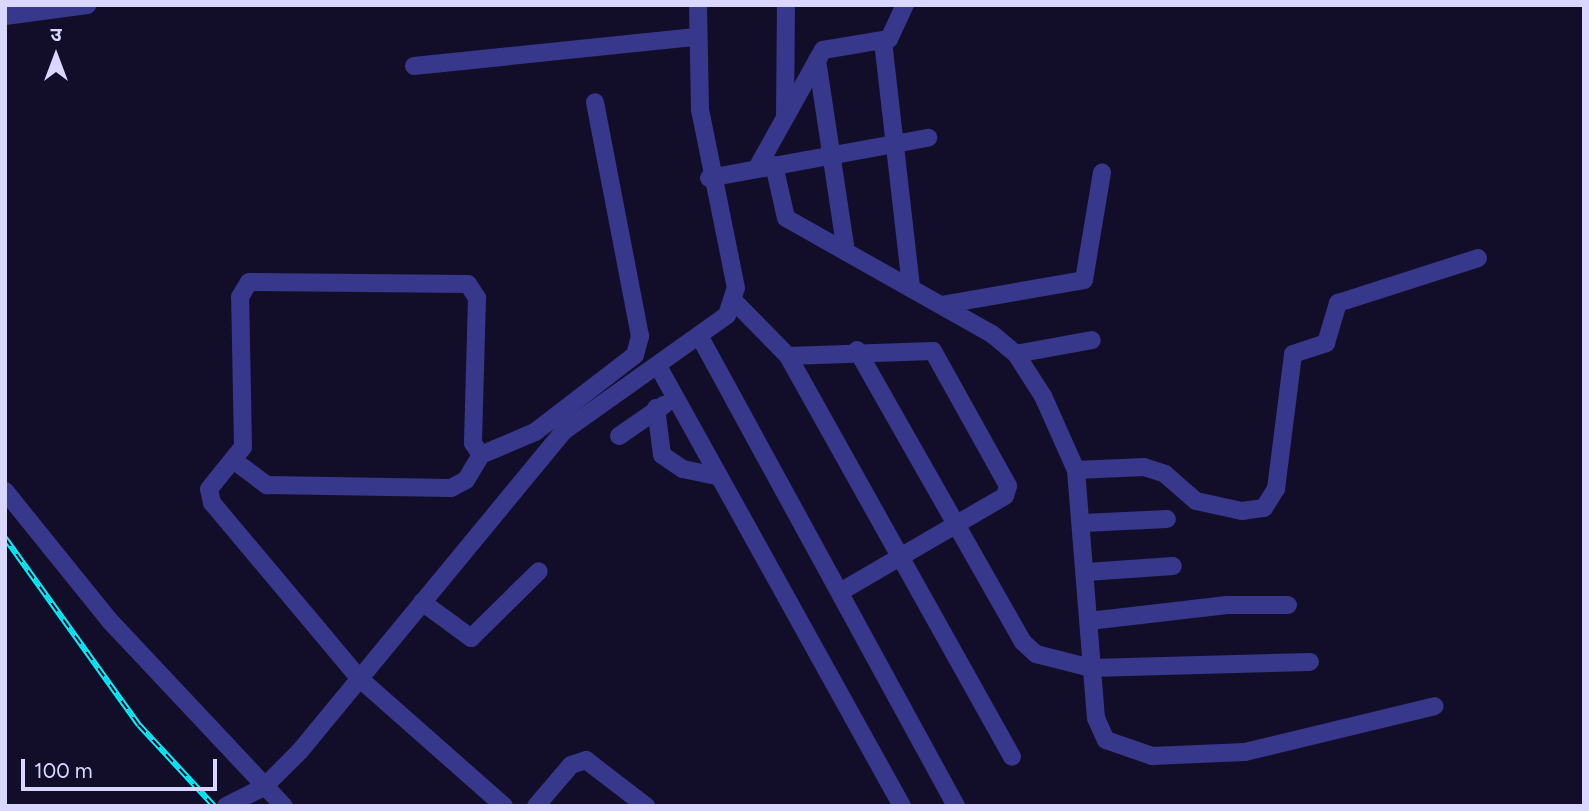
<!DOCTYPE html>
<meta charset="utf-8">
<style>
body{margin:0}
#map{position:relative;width:1589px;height:811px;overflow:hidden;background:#120e29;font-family:Figtree,"Noto Sans Devanagari",sans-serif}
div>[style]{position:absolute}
.minor>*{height:18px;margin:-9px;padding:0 9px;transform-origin:9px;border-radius:9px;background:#37388b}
.rail>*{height:6px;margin-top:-3px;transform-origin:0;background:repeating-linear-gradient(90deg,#120e29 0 10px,#02f3ff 0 20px);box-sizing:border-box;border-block:2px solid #02f3ff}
span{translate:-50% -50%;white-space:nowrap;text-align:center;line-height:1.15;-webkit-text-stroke:5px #120e29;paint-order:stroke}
.frame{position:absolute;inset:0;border:7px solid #d9d6ff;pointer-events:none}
.north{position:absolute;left:21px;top:21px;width:70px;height:70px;-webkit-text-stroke:5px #120e29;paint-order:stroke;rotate:0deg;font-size:19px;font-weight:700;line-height:28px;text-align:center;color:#d9d6ff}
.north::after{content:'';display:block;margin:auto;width:24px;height:32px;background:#d9d6ff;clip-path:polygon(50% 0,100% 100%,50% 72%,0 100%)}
.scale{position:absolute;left:21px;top:759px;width:196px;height:32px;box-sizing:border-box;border:4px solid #d9d6ff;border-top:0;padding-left:9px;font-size:21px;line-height:24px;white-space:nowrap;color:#d9d6ff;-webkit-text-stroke:5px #120e29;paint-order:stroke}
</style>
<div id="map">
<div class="minor">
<i style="left:5px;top:16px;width:83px;rotate:-7.6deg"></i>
<i style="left:883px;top:41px;width:249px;rotate:83.5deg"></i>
<i style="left:817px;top:60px;width:194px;rotate:81.4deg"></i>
<i style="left:414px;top:66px;width:281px;rotate:-5.9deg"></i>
<i style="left:785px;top:116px;width:111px;rotate:-89.5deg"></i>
<i style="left:774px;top:165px;width:54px;rotate:77.2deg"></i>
<i style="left:786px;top:218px;width:236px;rotate:29.4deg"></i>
<i style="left:992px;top:334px;width:31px;rotate:40deg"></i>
<i style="left:1016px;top:354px;width:50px;rotate:57.3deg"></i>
<i style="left:1043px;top:396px;width:81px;rotate:66deg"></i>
<i style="left:1076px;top:470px;width:249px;rotate:85.4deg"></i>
<i style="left:1096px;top:718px;width:24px;rotate:66deg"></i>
<i style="left:1106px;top:740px;width:49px;rotate:19.2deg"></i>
<i style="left:1152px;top:756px;width:93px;rotate:-2.5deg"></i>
<i style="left:1245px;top:752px;width:195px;rotate:-13.6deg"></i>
<i style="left:757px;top:168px;width:135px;rotate:-60.8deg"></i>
<i style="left:823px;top:50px;width:67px;rotate:-9.5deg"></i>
<i style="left:889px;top:39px;width:38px;rotate:-65deg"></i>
<i style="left:709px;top:178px;width:223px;rotate:-10.4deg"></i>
<i style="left:735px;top:302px;width:76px;rotate:45.5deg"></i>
<i style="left:788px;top:356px;width:459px;rotate:60.8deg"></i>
<i style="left:941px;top:305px;width:145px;rotate:-9.9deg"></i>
<i style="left:1084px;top:280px;width:109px;rotate:-80.5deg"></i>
<i style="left:701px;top:339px;width:532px;rotate:61.36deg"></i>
<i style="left:857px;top:350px;width:336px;rotate:60.4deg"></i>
<i style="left:1023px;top:642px;width:18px;rotate:43deg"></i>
<i style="left:1036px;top:654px;width:57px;rotate:14.3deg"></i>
<i style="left:1091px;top:668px;width:219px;rotate:-1.6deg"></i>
<i style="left:1016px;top:354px;width:77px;rotate:-10.4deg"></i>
<i style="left:788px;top:356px;width:145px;rotate:-2deg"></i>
<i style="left:933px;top:351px;width:154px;rotate:60.9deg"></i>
<i style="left:1008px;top:486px;width:10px;rotate:107deg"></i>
<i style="left:1005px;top:496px;width:189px;rotate:149.8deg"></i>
<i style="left:658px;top:366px;width:503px;rotate:60.99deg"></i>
<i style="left:656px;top:408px;width:47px;rotate:82.7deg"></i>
<i style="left:662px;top:455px;width:25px;rotate:34deg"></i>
<i style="left:683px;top:469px;width:35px;rotate:12deg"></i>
<i style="left:619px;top:436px;width:55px;rotate:-34.6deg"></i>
<i style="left:236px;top:462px;width:39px;rotate:37deg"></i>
<i style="left:267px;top:485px;width:184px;rotate:0.9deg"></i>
<i style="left:451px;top:488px;width:17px;rotate:-28deg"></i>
<i style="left:466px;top:480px;width:29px;rotate:-59deg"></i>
<i style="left:1076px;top:470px;width:68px;rotate:-2.5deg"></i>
<i style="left:1144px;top:467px;width:22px;rotate:18deg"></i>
<i style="left:1165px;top:474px;width:41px;rotate:41.1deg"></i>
<i style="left:1196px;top:501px;width:47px;rotate:12.3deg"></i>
<i style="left:1242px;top:511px;width:22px;rotate:-8deg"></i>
<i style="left:1264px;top:508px;width:22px;rotate:-58deg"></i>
<i style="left:1276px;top:489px;width:136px;rotate:-82.8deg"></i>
<i style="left:1293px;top:354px;width:35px;rotate:-18deg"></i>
<i style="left:1326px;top:343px;width:42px;rotate:-73.3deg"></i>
<i style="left:1338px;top:303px;width:147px;rotate:-17.8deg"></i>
<i style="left:5px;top:491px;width:167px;rotate:51.1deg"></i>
<i style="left:110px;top:621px;width:254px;rotate:46.8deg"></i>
<i style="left:1083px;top:523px;width:84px;rotate:-2.7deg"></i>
<i style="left:1087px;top:572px;width:86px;rotate:-4deg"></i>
<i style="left:422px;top:602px;width:61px;rotate:36.3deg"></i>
<i style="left:471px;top:638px;width:95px;rotate:-44.6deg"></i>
<i style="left:1089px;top:621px;width:139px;rotate:-6.6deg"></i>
<i style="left:1227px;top:605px;width:61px"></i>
<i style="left:226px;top:806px;width:42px;rotate:-26.6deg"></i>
<i style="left:264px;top:787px;width:51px;rotate:-45deg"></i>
<i style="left:300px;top:751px;width:415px;rotate:-50.5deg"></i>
<i style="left:564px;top:431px;width:200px;rotate:-35.4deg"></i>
<i style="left:727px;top:315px;width:28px;rotate:-72deg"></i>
<i style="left:736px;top:288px;width:183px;rotate:-101.4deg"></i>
<i style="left:700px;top:109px;width:104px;rotate:-91.1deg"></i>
<i style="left:504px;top:806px;width:193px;rotate:-138.6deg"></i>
<i style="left:359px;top:678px;width:229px;rotate:-130deg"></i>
<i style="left:212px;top:503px;width:14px;rotate:-102deg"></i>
<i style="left:209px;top:489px;width:54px;rotate:-51deg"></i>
<i style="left:243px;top:447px;width:150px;rotate:-91.1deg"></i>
<i style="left:240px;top:297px;width:17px;rotate:-59deg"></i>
<i style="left:249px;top:282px;width:219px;rotate:0.5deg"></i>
<i style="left:468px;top:284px;width:17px;rotate:57deg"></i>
<i style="left:477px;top:298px;width:145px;rotate:91.6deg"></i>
<i style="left:473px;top:443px;width:14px;rotate:56deg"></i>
<i style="left:481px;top:455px;width:59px;rotate:-23.1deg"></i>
<i style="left:535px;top:432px;width:126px;rotate:-37.6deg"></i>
<i style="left:635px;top:355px;width:20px;rotate:-75deg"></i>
<i style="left:640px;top:336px;width:238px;rotate:-100.9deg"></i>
<i style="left:536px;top:806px;width:54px;rotate:-49.5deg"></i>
<i style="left:571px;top:765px;width:16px;rotate:-18deg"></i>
<i style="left:586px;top:760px;width:76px;rotate:37.5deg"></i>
</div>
<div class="rail">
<i style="left:5px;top:538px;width:230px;rotate:54.4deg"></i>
<i style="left:139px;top:725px;width:110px;rotate:47.2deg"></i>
</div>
<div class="frame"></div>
<div class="north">उ</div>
<div class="scale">100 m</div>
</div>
